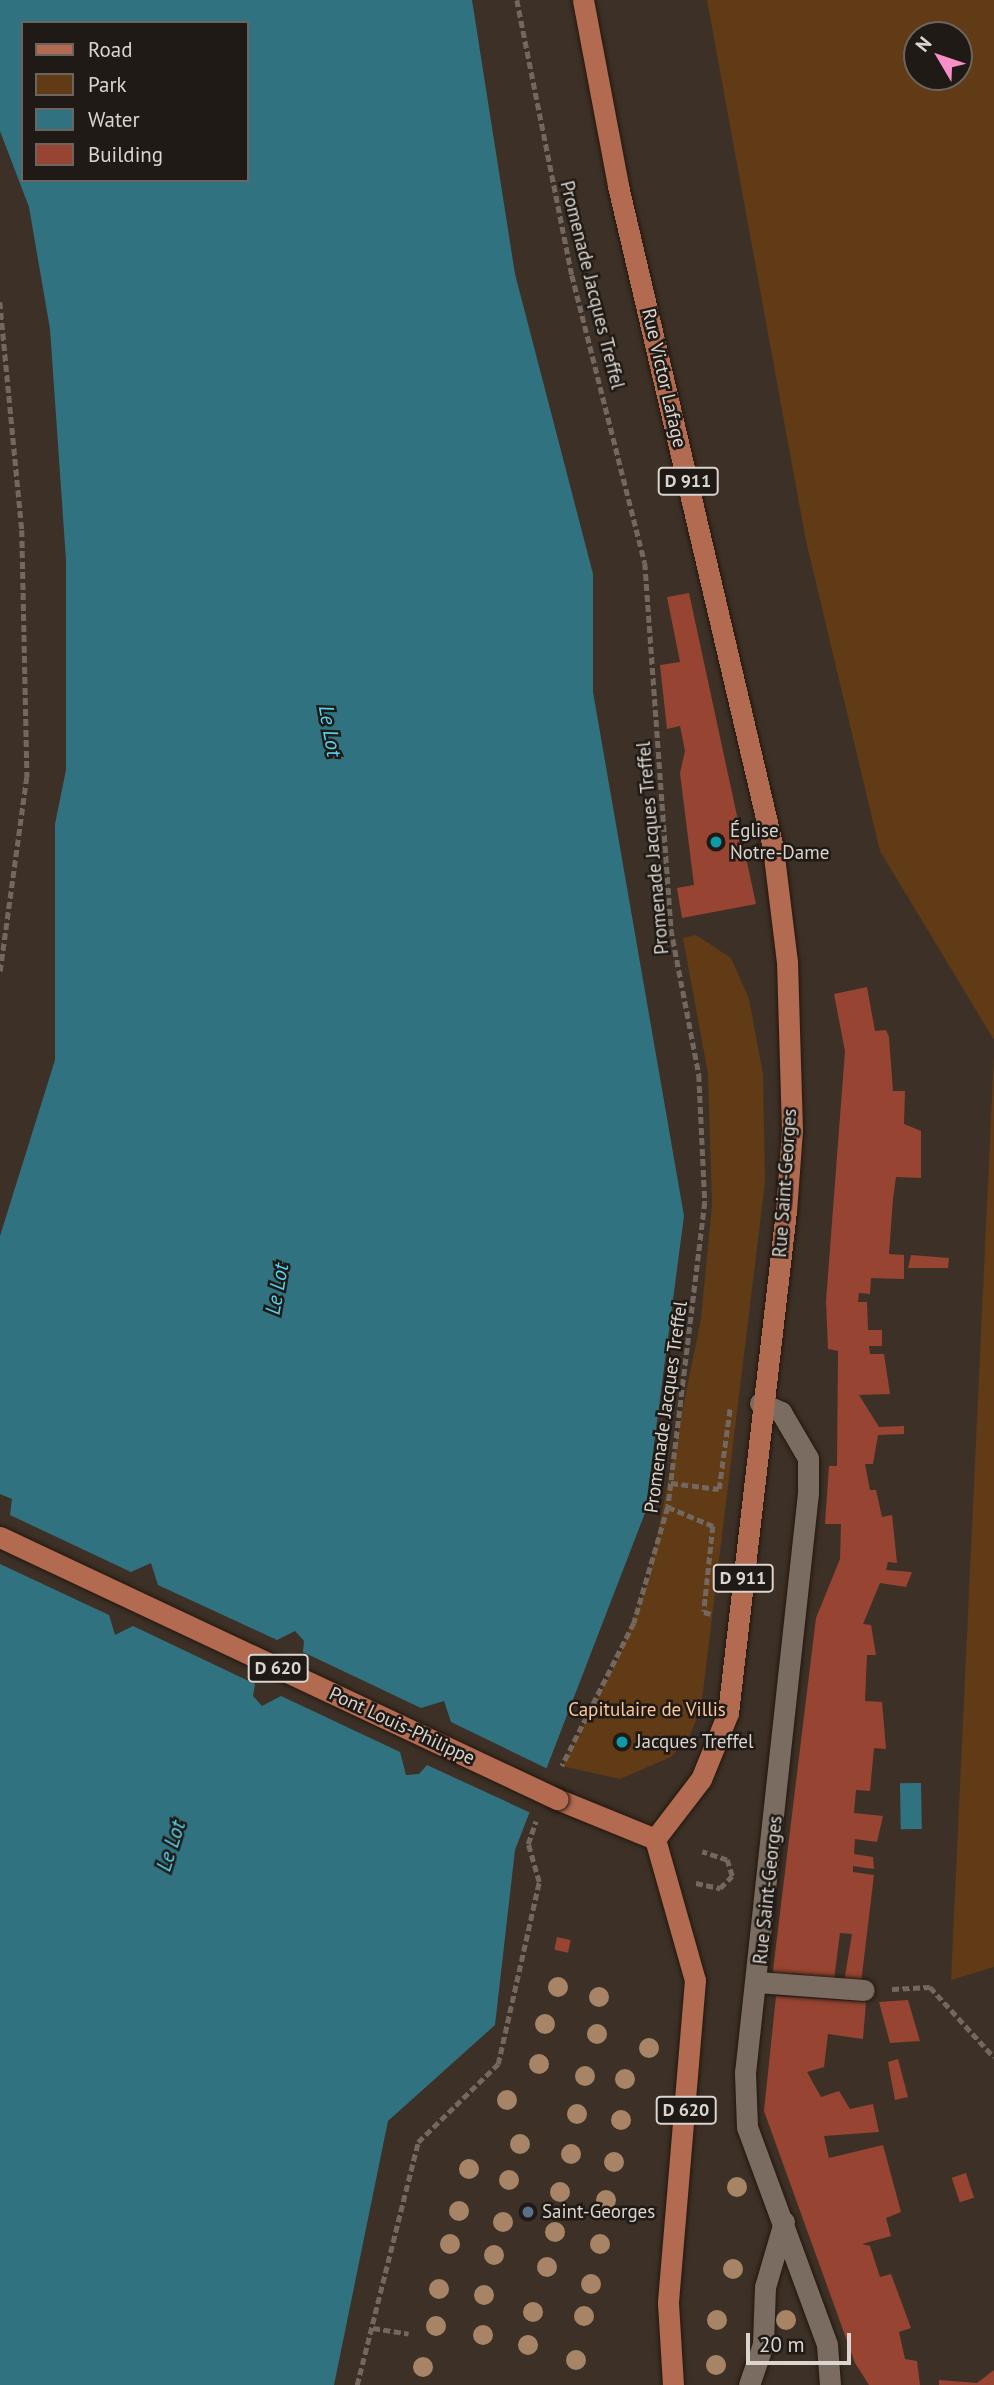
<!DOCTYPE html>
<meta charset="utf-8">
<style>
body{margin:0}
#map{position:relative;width:994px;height:2385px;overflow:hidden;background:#3d3127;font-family:"PT Sans",sans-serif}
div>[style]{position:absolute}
.green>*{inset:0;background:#613a16}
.water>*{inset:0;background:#317280;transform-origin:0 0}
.pier>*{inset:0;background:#3d3127}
.building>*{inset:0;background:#974432;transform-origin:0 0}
.path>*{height:4.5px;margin-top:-2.25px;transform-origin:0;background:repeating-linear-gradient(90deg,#736860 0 7px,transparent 0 10.5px)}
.roads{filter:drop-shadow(0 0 2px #23180f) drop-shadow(0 0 2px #23180f)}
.minor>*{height:21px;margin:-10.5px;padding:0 10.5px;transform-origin:10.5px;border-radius:10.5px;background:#7a6c61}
.major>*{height:21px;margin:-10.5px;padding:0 10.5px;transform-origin:10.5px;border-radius:10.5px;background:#b26a50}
.bridges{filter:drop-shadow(0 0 2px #23180f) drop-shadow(0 0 2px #23180f)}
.major-bridge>*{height:21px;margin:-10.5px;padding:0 10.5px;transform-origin:10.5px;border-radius:10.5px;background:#b26a50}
.trees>*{width:20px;height:20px;margin:-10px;border-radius:50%;background:#a78466}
.dots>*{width:19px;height:19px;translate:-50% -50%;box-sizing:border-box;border:4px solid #1f1a15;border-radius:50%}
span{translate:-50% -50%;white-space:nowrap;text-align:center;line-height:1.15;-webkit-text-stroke:5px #1f1a15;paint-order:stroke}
.shield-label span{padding:2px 5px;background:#1f1a15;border:2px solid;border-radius:5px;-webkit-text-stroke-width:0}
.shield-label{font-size:18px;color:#dcd4ce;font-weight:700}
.street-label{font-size:19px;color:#dcd4ce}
.poi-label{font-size:19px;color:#dcd4ce}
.left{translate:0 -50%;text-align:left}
.park-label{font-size:19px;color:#fec799}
.water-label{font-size:21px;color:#55d3ee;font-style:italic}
.legend{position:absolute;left:21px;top:21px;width:228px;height:161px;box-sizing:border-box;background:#1f1a15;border:2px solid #6b645f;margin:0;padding:9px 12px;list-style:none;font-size:21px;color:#dcd4ce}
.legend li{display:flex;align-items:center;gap:14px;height:35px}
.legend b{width:35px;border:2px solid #6b645f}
.north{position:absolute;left:903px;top:21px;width:70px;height:70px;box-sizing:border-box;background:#1f1a15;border:2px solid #6b645f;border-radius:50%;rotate:309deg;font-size:19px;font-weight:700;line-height:28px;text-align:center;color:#dcd4ce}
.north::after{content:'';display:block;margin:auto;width:24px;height:32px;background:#f98fc8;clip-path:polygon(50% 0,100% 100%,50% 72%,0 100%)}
.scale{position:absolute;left:746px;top:2333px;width:105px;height:32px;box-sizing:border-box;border:4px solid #dcd4ce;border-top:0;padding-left:9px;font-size:21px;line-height:24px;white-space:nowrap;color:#dcd4ce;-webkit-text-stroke:5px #1f1a15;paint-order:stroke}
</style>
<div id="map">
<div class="green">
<i style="clip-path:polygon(evenodd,707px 0,994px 0,994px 1040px,880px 851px,806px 541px,707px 0,917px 35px,959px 35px,959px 77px,917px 77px,917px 35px)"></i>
<i style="clip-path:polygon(696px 935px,731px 958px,749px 999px,763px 1074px,765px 1182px,701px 1708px,690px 1735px,671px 1757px,620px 1779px,562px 1766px,616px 1663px,648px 1581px,701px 1319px,712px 1205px,708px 1074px,683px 938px)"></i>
<i style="clip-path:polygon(994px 1054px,994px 1967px,951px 1980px)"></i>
</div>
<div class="water">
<i style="clip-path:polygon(evenodd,0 0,472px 0,515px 274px,593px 574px,593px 692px,684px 1216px,645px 1513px,515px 1850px,495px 2025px,388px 2121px,334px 2385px,0 2385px,0 1236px,55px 1060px,55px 824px,66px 770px,66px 560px,50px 329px,29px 207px,0 131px,0 0,23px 23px,247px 23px,247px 180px,23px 180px,23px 23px)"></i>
<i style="left:921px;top:1783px;width:46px;height:21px;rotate:89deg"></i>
</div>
<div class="pier">
<i style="clip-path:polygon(0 1494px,12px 1499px,10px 1515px,131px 1572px,151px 1563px,158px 1585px,277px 1640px,295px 1631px,304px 1641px,303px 1652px,421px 1708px,444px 1701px,451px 1722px,550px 1770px,533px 1814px,427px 1765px,419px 1774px,406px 1775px,400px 1752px,281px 1696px,262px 1706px,253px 1696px,255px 1684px,133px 1626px,115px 1635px,109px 1615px,0 1564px)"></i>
</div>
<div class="building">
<i style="clip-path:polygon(689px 593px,756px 904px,682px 918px,677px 888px,694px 885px,680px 773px,685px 751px,680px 726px,667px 729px,660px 665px,680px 662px,667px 597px)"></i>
<i style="clip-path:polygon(867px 987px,875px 1031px,886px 1030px,889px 1037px,893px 1091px,905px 1091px,904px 1124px,921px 1131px,921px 1178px,896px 1177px,893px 1199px,889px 1254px,904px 1255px,904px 1279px,871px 1278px,870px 1294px,859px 1293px,858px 1302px,867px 1302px,868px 1330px,882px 1330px,882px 1346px,869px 1346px,870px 1354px,884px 1354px,890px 1394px,859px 1395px,879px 1427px,904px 1426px,904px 1434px,878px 1435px,873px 1464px,865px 1464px,870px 1490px,876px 1490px,882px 1517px,892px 1515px,897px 1563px,888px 1562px,886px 1570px,912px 1572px,906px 1587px,880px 1583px,863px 1624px,871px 1625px,876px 1655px,867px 1655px,865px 1701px,882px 1702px,886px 1749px,874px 1748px,870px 1791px,856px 1790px,854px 1813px,883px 1816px,877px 1842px,855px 1839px,854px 1854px,873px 1857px,874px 1869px,853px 1866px,853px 1872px,874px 1875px,861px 1983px,844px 1982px,852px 1934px,840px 1933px,834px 1980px,792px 1973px,791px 1981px,776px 1978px,773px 1970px,816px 1618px,840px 1559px,841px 1524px,825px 1524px,829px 1466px,837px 1466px,838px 1351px,828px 1349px,826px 1301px,845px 1051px,834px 994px)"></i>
<i style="clip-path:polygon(911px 1255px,949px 1258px,948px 1268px,908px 1268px)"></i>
<i style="left:557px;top:1937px;width:14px;height:13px;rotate:12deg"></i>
<i style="clip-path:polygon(776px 1996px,866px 2002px,863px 2039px,828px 2034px,824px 2067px,807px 2072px,821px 2097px,839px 2091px,850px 2109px,873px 2104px,879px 2132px,824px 2136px,829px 2158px,883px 2145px,901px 2212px,886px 2218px,891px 2236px,862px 2244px,870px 2246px,880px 2277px,891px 2274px,911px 2328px,899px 2332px,905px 2359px,917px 2361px,920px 2385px,869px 2385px,855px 2363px,764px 2111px)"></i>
<i style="clip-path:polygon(908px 2000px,920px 2041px,890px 2043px,879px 2002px)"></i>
<i style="clip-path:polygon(898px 2059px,908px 2097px,895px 2100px,888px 2062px)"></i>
<i style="left:966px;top:2173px;width:26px;height:15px;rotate:72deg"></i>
<i style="clip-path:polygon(994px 2370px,994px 2385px,939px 2385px,939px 2380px,977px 2383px)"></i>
</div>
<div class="path">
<i style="left:517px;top:0;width:280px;rotate:78.7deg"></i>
<i style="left:572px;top:275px;width:297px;rotate:75.8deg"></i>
<i style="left:645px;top:563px;width:367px;rotate:85.9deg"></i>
<i style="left:671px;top:929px;width:149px;rotate:79.1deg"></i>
<i style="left:699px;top:1075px;width:127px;rotate:87.3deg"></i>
<i style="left:705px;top:1202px;width:307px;rotate:96.9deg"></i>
<i style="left:668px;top:1507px;width:121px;rotate:106.3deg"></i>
<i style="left:634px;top:1623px;width:160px;rotate:116.7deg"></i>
<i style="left:0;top:302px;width:229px;rotate:84.5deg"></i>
<i style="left:22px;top:530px;width:247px;rotate:88.8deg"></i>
<i style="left:27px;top:777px;width:199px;rotate:97.8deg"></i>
<i style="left:671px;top:1483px;width:48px;rotate:7.1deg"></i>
<i style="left:719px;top:1489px;width:82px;rotate:-82.3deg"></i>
<i style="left:668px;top:1507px;width:49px;rotate:22.9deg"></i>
<i style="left:713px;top:1526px;width:86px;rotate:96deg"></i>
<i style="left:704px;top:1612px;width:7px;rotate:16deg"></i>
<i style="left:696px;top:1883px;width:25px;rotate:12deg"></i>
<i style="left:720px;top:1888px;width:17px;rotate:-45deg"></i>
<i style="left:732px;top:1876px;width:17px;rotate:-107deg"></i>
<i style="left:727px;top:1860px;width:26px;rotate:-162deg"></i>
<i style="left:892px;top:1989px;width:38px;rotate:-3deg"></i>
<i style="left:930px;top:1987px;width:95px;rotate:47.6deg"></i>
<i style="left:373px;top:2328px;width:36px;rotate:9deg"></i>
<i style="left:357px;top:2385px;width:251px;rotate:-75.9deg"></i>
<i style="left:418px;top:2142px;width:112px;rotate:-44.3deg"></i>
<i style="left:498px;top:2064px;width:187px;rotate:-77.3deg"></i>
<i style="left:539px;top:1882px;width:40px;rotate:-106deg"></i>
<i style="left:528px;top:1844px;width:24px;rotate:-71deg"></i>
</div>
<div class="roads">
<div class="minor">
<i style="left:760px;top:1403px;width:23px;rotate:23deg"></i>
<i style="left:781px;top:1412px;width:53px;rotate:59.6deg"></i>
<i style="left:808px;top:1458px;width:35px;rotate:90deg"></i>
<i style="left:808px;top:1493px;width:583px;rotate:96.2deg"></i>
<i style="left:745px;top:2073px;width:54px;rotate:87.9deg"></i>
<i style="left:747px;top:2127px;width:232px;rotate:69.8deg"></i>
<i style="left:827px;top:2345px;width:40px;rotate:85.7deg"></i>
<i style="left:758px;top:1982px;width:106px;rotate:4.3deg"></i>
<i style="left:749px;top:2385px;width:43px;rotate:-71.1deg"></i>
<i style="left:763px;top:2344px;width:57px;rotate:-88deg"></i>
<i style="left:765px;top:2287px;width:68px;rotate:-73.7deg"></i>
</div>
<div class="major">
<i style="left:583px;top:0;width:189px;rotate:79.3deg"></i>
<i style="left:618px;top:186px;width:680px;rotate:76.82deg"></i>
<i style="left:773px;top:848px;width:115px;rotate:83deg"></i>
<i style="left:787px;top:962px;width:168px;rotate:88.3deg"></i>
<i style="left:792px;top:1130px;width:81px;rotate:94.2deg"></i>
<i style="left:786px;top:1211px;width:505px;rotate:96.59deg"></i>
<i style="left:728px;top:1713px;width:71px;rotate:112.2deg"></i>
<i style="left:701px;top:1779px;width:76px;rotate:127.5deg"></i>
<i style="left:557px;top:1799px;width:106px;rotate:22.2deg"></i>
<i style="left:655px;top:1839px;width:147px;rotate:74.2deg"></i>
<i style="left:695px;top:1980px;width:324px;rotate:94.8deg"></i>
<i style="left:668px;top:2303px;width:82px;rotate:86.5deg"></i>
</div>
</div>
<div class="bridges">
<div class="major-bridge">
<i style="left:0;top:1537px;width:616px;rotate:25.19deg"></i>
</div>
</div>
<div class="trees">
<i style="left:558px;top:1987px"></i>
<i style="left:599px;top:1997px"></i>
<i style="left:545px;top:2024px"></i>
<i style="left:597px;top:2034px"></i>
<i style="left:649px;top:2048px"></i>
<i style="left:539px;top:2064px"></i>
<i style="left:585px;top:2076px"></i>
<i style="left:625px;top:2079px"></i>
<i style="left:507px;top:2100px"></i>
<i style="left:577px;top:2114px"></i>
<i style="left:621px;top:2120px"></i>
<i style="left:520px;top:2144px"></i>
<i style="left:571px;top:2154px"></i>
<i style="left:614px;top:2162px"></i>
<i style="left:469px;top:2169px"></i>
<i style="left:509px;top:2180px"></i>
<i style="left:737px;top:2187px"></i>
<i style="left:560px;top:2192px"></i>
<i style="left:606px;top:2200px"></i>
<i style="left:459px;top:2211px"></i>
<i style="left:503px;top:2222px"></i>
<i style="left:555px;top:2232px"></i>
<i style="left:450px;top:2244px"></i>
<i style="left:600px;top:2244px"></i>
<i style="left:494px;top:2255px"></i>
<i style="left:547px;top:2267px"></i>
<i style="left:733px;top:2269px"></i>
<i style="left:591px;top:2284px"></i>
<i style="left:439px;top:2289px"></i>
<i style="left:484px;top:2295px"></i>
<i style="left:533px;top:2312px"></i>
<i style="left:584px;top:2316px"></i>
<i style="left:717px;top:2320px"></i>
<i style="left:786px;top:2320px"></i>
<i style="left:436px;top:2326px"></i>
<i style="left:483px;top:2335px"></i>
<i style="left:528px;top:2345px"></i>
<i style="left:576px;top:2360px"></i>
<i style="left:716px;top:2365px"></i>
<i style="left:423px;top:2367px"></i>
</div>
<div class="dots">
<i style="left:716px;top:842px;background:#0f9aa8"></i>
<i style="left:622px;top:1742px;background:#0f9aa8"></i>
<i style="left:528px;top:2212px;background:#5c6f8a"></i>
</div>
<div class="shield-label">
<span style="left:688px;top:481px">D 911</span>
<span style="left:743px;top:1578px">D 911</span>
<span style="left:278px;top:1668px">D 620</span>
<span style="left:686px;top:2110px">D 620</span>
</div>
<div class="street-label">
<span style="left:592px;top:285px;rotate:76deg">Promenade Jacques Treffel</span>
<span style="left:664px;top:378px;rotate:77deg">Rue Victor Lafage</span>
<span style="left:653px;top:848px;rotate:-95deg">Promenade Jacques Treffel</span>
<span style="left:785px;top:1183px;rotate:-86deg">Rue Saint-Georges</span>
<span style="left:666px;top:1407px;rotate:-82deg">Promenade Jacques Treffel</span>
<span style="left:402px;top:1726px;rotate:25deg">Pont Louis-Philippe</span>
<span style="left:768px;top:1890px;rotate:-84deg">Rue Saint-Georges</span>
</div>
<div class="poi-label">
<span class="left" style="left:730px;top:842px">Église<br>Notre-Dame</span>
<span class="left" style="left:636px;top:1742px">Jacques Treffel</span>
<span class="left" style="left:542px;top:2212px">Saint-Georges</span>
</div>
<div class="park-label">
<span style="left:647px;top:1710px">Capitulaire de Villis</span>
</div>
<div class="water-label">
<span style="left:330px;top:731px;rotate:80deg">Le Lot</span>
<span style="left:277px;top:1289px;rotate:-80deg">Le Lot</span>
<span style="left:171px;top:1846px;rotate:-72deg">Le Lot</span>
</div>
<ul class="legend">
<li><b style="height:9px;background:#b26a50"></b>Road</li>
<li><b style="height:19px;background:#613a16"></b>Park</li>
<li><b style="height:19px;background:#317280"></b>Water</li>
<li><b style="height:19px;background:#974432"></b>Building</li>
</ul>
<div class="north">N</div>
<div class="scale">20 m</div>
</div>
